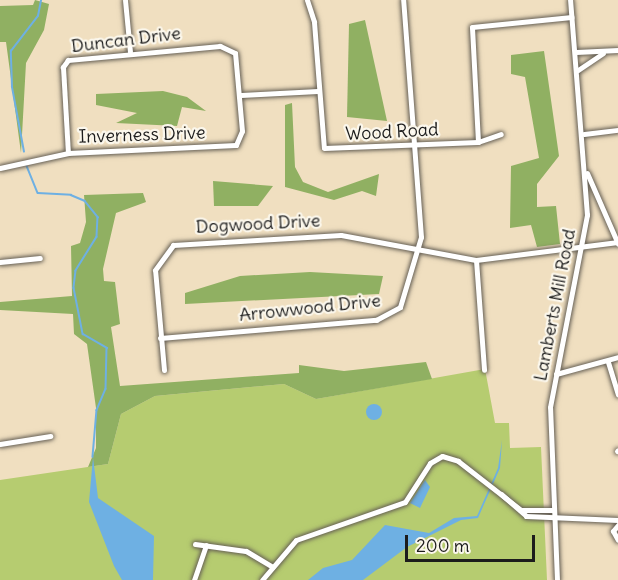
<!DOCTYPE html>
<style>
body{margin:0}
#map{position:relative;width:618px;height:580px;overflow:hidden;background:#f0dfc0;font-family:Delius,sans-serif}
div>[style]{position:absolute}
.green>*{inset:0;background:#b6cc70}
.forest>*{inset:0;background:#90b062}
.water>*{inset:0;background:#6eb0e3}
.round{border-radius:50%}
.stream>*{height:1.5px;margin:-0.75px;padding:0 0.75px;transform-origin:0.75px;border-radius:0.75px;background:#6eb0e3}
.roads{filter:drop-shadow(0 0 2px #666055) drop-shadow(0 0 2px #666055)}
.minor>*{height:5px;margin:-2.5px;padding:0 2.5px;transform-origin:2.5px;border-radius:2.5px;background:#fff}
span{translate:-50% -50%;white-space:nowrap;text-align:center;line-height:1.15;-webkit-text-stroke:4.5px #fbf7ec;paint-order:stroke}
.street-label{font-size:18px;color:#1c1c1c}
.scale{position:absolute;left:405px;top:535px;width:130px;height:27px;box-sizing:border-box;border:3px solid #1c1c1c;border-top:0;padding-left:8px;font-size:18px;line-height:21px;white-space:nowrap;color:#1c1c1c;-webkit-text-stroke:4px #fbf7ec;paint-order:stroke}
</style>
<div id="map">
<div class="green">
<i style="clip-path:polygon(485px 369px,495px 423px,509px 423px,510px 448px,541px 447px,547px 580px,0 580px,0 480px,108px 464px,121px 414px,155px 396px,284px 384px,316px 399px)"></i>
</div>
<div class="forest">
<i style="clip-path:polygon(35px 0,49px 4px,44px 30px,26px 63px,21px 153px,6px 42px,0 42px,0 6px,33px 5px)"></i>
<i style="clip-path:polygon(365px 20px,387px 121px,347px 117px,349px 24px)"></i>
<i style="clip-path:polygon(544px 51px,559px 156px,537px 184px,537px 207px,556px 206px,560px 244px,537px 247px,531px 225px,510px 228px,511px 166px,539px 158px,525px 77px,511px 74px,511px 55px)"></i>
<i style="clip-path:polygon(163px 91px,187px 97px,206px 111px,182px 107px,177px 126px,116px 123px,137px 113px,96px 105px,96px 94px)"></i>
<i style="clip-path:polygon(292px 103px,295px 167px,303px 182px,328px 192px,379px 174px,376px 196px,362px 191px,334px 200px,285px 187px,285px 105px)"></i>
<i style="clip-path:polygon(213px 181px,273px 186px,258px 206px,214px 206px)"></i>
<i style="clip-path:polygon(143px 193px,146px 202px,116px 213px,103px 269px,104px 281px,115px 282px,120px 324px,111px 327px,120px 386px,299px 373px,299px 365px,344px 371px,426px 362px,432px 379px,316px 399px,284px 384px,155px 396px,121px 414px,108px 464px,88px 467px,96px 448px,96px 408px,87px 344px,74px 334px,73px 314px,0 310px,0 302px,72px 296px,71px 246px,80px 243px,86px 222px,84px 195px)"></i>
<i style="clip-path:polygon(310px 272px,383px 276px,379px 294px,185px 304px,185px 293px,240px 276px)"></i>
</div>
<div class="water">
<i class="round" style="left:366px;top:404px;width:16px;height:16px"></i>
<i style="clip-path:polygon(502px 440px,500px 468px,478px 518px,461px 520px,407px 547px,363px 580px,308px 580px,323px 568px,352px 560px,385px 525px,429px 533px,454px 518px,477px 516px,498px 468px)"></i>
<i style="clip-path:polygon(93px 457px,98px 498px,154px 536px,153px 580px,122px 580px,114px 566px,89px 502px)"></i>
<i style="clip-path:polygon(425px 480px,430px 487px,420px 508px,410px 503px)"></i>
</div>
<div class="stream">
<i style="left:24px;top:152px;width:66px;rotate:-100.5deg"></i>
<i style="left:12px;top:87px;width:36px;rotate:-92deg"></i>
<i style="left:11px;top:51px;width:44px;rotate:-52.4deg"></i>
<i style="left:38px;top:16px;width:16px;rotate:-79deg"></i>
<i style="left:27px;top:166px;width:29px;rotate:68deg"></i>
<i style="left:38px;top:193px;width:33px;rotate:3deg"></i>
<i style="left:71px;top:195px;width:15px;rotate:23deg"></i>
<i style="left:85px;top:201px;width:21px;rotate:51deg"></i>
<i style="left:98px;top:217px;width:20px;rotate:93deg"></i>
<i style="left:97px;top:237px;width:40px;rotate:122deg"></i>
<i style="left:76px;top:271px;width:17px;rotate:97deg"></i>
<i style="left:74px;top:288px;width:47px;rotate:78.9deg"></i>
<i style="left:83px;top:334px;width:28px;rotate:30deg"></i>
<i style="left:107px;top:348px;width:41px;rotate:91.4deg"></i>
<i style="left:106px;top:389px;width:23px;rotate:113deg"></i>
<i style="left:97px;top:410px;width:47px;rotate:94.9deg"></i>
</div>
<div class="roads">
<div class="minor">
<i style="left:125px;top:0;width:52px;rotate:84.5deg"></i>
<i style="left:307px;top:0;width:23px;rotate:72deg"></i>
<i style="left:314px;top:22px;width:126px;rotate:85.5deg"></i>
<i style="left:324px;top:148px;width:154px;rotate:-2.2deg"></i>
<i style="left:478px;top:142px;width:24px;rotate:-19deg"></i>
<i style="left:576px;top:52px;width:42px;rotate:-2.7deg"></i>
<i style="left:578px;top:70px;width:30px;rotate:-34deg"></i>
<i style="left:241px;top:95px;width:77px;rotate:-3deg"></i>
<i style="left:584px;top:134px;width:34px;rotate:-7deg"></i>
<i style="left:478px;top:142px;width:115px;rotate:-93deg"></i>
<i style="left:472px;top:27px;width:100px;rotate:-5.7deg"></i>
<i style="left:0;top:168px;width:70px;rotate:-12.4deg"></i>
<i style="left:68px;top:153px;width:168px;rotate:-2.7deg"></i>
<i style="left:236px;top:145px;width:15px;rotate:-67deg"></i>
<i style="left:242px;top:131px;width:78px;rotate:-95.1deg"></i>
<i style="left:235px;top:53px;width:17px;rotate:-155deg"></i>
<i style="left:220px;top:46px;width:153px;rotate:174.7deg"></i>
<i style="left:68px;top:60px;width:9px;rotate:126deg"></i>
<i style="left:63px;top:67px;width:86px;rotate:86.7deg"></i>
<i style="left:587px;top:173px;width:77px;rotate:66.4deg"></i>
<i style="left:476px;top:260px;width:110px;rotate:85.8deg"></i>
<i style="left:0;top:262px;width:40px;rotate:-5.7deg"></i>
<i style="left:160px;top:338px;width:217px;rotate:-4.8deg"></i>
<i style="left:376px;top:320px;width:27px;rotate:-28deg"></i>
<i style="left:400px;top:307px;width:73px;rotate:-73.3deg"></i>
<i style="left:421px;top:237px;width:238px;rotate:-94.3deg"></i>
<i style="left:608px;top:362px;width:34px;rotate:73deg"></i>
<i style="left:164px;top:370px;width:100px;rotate:-95.1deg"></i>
<i style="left:155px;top:270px;width:31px;rotate:-54deg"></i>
<i style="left:173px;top:245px;width:168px;rotate:-3.4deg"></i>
<i style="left:341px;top:235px;width:137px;rotate:10.5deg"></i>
<i style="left:476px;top:260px;width:143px;rotate:-7.2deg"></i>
<i style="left:556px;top:374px;width:64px;rotate:-15.3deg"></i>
<i style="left:0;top:444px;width:51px;rotate:-9.1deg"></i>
<i style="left:617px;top:451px;width:1px;rotate:-45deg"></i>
<i style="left:501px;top:494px;width:33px;rotate:41deg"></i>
<i style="left:526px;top:516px;width:92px;rotate:2.5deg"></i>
<i style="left:618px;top:525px;width:8px;rotate:130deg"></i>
<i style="left:613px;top:531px;width:10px;rotate:61deg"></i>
<i style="left:195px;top:544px;width:51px;rotate:7.8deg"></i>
<i style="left:246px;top:551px;width:31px;rotate:31deg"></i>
<i style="left:194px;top:580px;width:37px;rotate:-71deg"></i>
<i style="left:262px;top:580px;width:52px;rotate:-49.6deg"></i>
<i style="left:296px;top:540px;width:115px;rotate:-19.2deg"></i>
<i style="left:405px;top:502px;width:46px;rotate:-57.3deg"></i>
<i style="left:430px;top:463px;width:14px;rotate:-30deg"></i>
<i style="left:442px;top:456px;width:17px;rotate:17deg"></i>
<i style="left:458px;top:461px;width:80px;rotate:37.9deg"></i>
<i style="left:521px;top:510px;width:32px"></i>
<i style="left:557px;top:580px;width:173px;rotate:-92.3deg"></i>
<i style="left:550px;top:407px;width:196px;rotate:-79.1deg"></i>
<i style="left:587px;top:215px;width:216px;rotate:-94.5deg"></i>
</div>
</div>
<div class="street-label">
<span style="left:126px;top:40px;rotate:-7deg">Duncan Drive</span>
<span style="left:392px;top:132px;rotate:-3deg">Wood Road</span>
<span style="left:142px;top:135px;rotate:-2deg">Inverness Drive</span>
<span style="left:258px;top:224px;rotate:-3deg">Dogwood Drive</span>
<span style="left:555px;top:305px;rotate:-79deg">Lamberts Mill Road</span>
<span style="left:310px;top:308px;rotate:-6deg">Arrowwood Drive</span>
</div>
<div class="scale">200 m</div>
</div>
